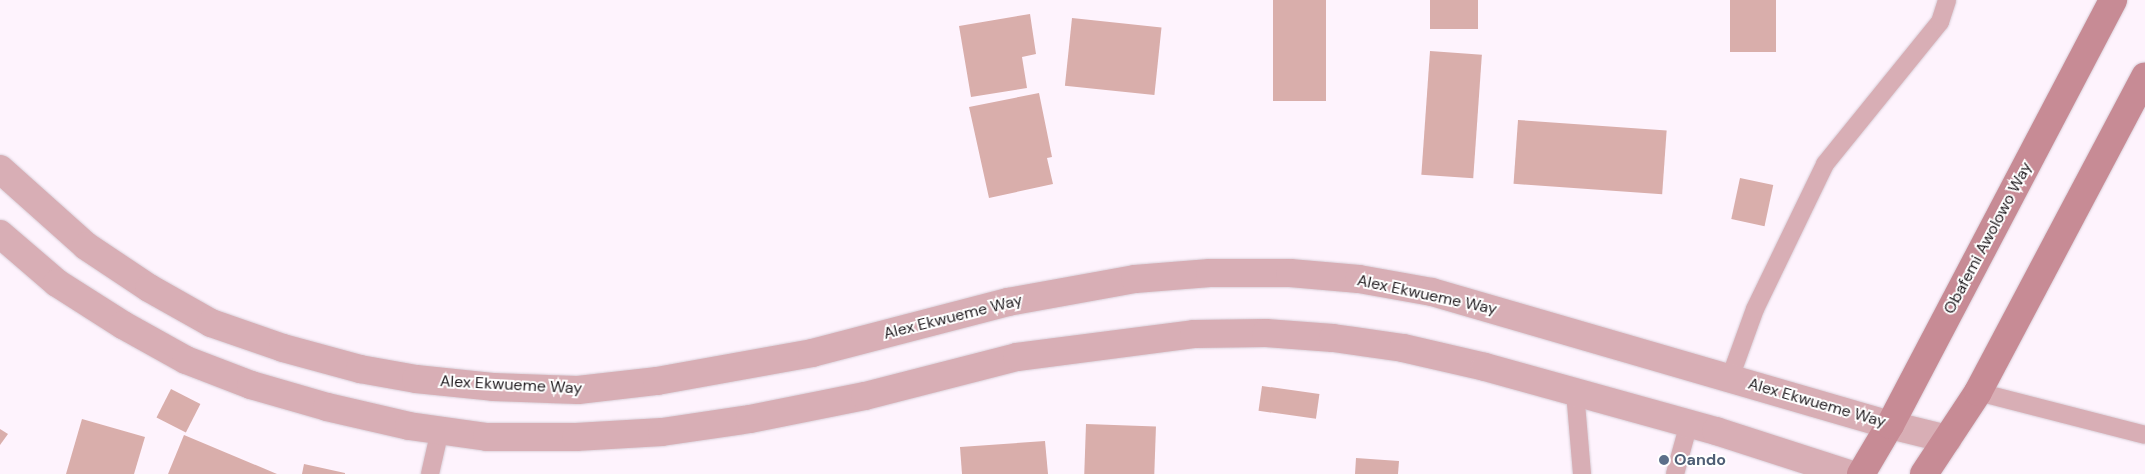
<!DOCTYPE html>
<style>
body{margin:0}
#map{position:relative;width:2145px;height:474px;overflow:hidden;background:#fef3fd;font-family:"DM Sans",sans-serif}
div>[style]{position:absolute}
.building>*{inset:0;background:#d9aeab;transform-origin:0 0}
.roads{filter:drop-shadow(0 0 1px #dad0d9) drop-shadow(0 0 1px #dad0d9)}
.service>*{height:18px;margin:-9px;padding:0 9px;transform-origin:9px;border-radius:9px;background:#d8aeb5}
.tertiary>*{height:28px;margin:-14px;padding:0 14px;transform-origin:14px;border-radius:14px;background:#d8aeb5}
.secondary>*{height:28px;margin:-14px;padding:0 14px;transform-origin:14px;border-radius:14px;background:#c78b95}
.dots>*{width:14px;height:14px;translate:-50% -50%;box-sizing:border-box;border:2px solid #fff;border-radius:50%}
span{translate:-50% -50%;white-space:nowrap;text-align:center;line-height:1.15;-webkit-text-stroke:4px #fff;paint-order:stroke}
.street-label{font-size:16px;color:#201b1f}
.service-label{font-size:16px;color:#4e5e75;font-weight:700}
.left{translate:0 -50%;text-align:left}
</style>
<div id="map">
<div class="building">
<i style="left:1273px;top:0;width:53px;height:101px"></i>
<i style="left:1430px;top:0;width:48px;height:29px"></i>
<i style="left:1730px;top:0;width:46px;height:52px"></i>
<i style="clip-path:polygon(1030px 14px,1036px 54px,1022px 57px,1027px 88px,971px 97px,959px 26px)"></i>
<i style="left:1072px;top:18px;width:90px;height:68px;rotate:6deg"></i>
<i style="left:1430px;top:51px;width:52px;height:124px;rotate:4deg"></i>
<i style="clip-path:polygon(1039px 93px,1052px 157px,1047px 158px,1053px 184px,989px 198px,969px 107px)"></i>
<i style="left:1518px;top:120px;width:149px;height:64px;rotate:4deg"></i>
<i style="left:1740px;top:178px;width:34px;height:42px;rotate:12deg"></i>
<i style="left:1262px;top:386px;width:58px;height:25px;rotate:8deg"></i>
<i style="left:171px;top:389px;width:33px;height:32px;rotate:27deg"></i>
<i style="clip-path:polygon(82px 419px,145px 437px,134px 474px,66px 474px)"></i>
<i style="left:1086px;top:424px;width:70px;height:50px;rotate:2deg"></i>
<i style="clip-path:polygon(0 429px,8px 434px,0 445px)"></i>
<i style="clip-path:polygon(184px 435px,277px 474px,168px 474px)"></i>
<i style="clip-path:polygon(1045px 441px,1048px 474px,962px 474px,960px 447px)"></i>
<i style="clip-path:polygon(1356px 458px,1399px 461px,1398px 474px,1355px 474px)"></i>
<i style="clip-path:polygon(304px 464px,345px 473px,345px 474px,302px 474px)"></i>
</div>
<div class="roads">
<div class="service">
<i style="left:1730px;top:378px;width:73px;rotate:-70.1deg"></i>
<i style="left:1755px;top:309px;width:161px;rotate:-64.2deg"></i>
<i style="left:1825px;top:164px;width:183px;rotate:-51deg"></i>
<i style="left:1940px;top:22px;width:23px;rotate:-72deg"></i>
<i style="left:1575px;top:392px;width:82px;rotate:85.1deg"></i>
<i style="left:1978px;top:392px;width:172px;rotate:14.4deg"></i>
<i style="left:430px;top:474px;width:45px;rotate:-77.2deg"></i>
<i style="left:1675px;top:474px;width:53px;rotate:-74.6deg"></i>
</div>
<div class="tertiary">
<i style="left:0;top:169px;width:115px;rotate:41.8deg"></i>
<i style="left:86px;top:246px;width:76px;rotate:33.7deg"></i>
<i style="left:149px;top:288px;width:71px;rotate:29.4deg"></i>
<i style="left:211px;top:323px;width:76px;rotate:19.1deg"></i>
<i style="left:283px;top:348px;width:80px;rotate:15.3deg"></i>
<i style="left:360px;top:369px;width:57px;rotate:10.1deg"></i>
<i style="left:416px;top:379px;width:77px;rotate:5.9deg"></i>
<i style="left:493px;top:387px;width:85px;rotate:2deg"></i>
<i style="left:578px;top:390px;width:80px;rotate:-6.5deg"></i>
<i style="left:657px;top:381px;width:158px;rotate:-10.2deg"></i>
<i style="left:812px;top:353px;width:203px;rotate:-14.6deg"></i>
<i style="left:1008px;top:302px;width:129px;rotate:-10.3deg"></i>
<i style="left:1135px;top:279px;width:75px;rotate:-4.6deg"></i>
<i style="left:1210px;top:273px;width:80px"></i>
<i style="left:1290px;top:273px;width:69px;rotate:5deg"></i>
<i style="left:1359px;top:279px;width:74px;rotate:10.1deg"></i>
<i style="left:1432px;top:292px;width:477px;rotate:16.2deg"></i>
<i style="left:1890px;top:425px;width:59px;rotate:13.8deg"></i>
<i style="left:0;top:234px;width:75px;rotate:40.7deg"></i>
<i style="left:57px;top:283px;width:78px;rotate:32.5deg"></i>
<i style="left:123px;top:325px;width:72px;rotate:29.1deg"></i>
<i style="left:186px;top:360px;width:70px;rotate:21deg"></i>
<i style="left:251px;top:385px;width:79px;rotate:16.1deg"></i>
<i style="left:327px;top:407px;width:84px;rotate:13deg"></i>
<i style="left:409px;top:426px;width:79px;rotate:8deg"></i>
<i style="left:487px;top:437px;width:89px"></i>
<i style="left:576px;top:437px;width:86px;rotate:-3.3deg"></i>
<i style="left:662px;top:432px;width:89px;rotate:-8.4deg"></i>
<i style="left:750px;top:419px;width:117px;rotate:-11.3deg"></i>
<i style="left:865px;top:396px;width:157px;rotate:-14.4deg"></i>
<i style="left:1017px;top:357px;width:178px;rotate:-7.4deg"></i>
<i style="left:1194px;top:334px;width:72px;rotate:-0.8deg"></i>
<i style="left:1266px;top:333px;width:67px;rotate:4.3deg"></i>
<i style="left:1333px;top:338px;width:71px;rotate:8.1deg"></i>
<i style="left:1403px;top:348px;width:84px;rotate:13deg"></i>
<i style="left:1485px;top:367px;width:240px;rotate:15.5deg"></i>
<i style="left:1716px;top:431px;width:140px;rotate:17.9deg"></i>
</div>
<div class="secondary">
<i style="left:1861px;top:474px;width:57px;rotate:-59.4deg"></i>
<i style="left:1890px;top:425px;width:480px;rotate:-62.3deg"></i>
<i style="left:1924px;top:474px;width:98px;rotate:-56.6deg"></i>
<i style="left:1978px;top:392px;width:357px;rotate:-62.1deg"></i>
</div>
</div>
<div class="dots">
<i style="left:1664px;top:460px;background:#5c6f8a"></i>
</div>
<div class="street-label">
<span style="left:1988px;top:238px;rotate:-62deg">Obafemi Awolowo Way</span>
<span style="left:1427px;top:295px;rotate:12deg">Alex Ekwueme Way</span>
<span style="left:953px;top:317px;rotate:-14deg">Alex Ekwueme Way</span>
<span style="left:511px;top:385px;rotate:3deg">Alex Ekwueme Way</span>
<span style="left:1817px;top:403px;rotate:16deg">Alex Ekwueme Way</span>
</div>
<div class="service-label">
<span class="left" style="left:1674px;top:460px">Oando</span>
</div>
</div>
